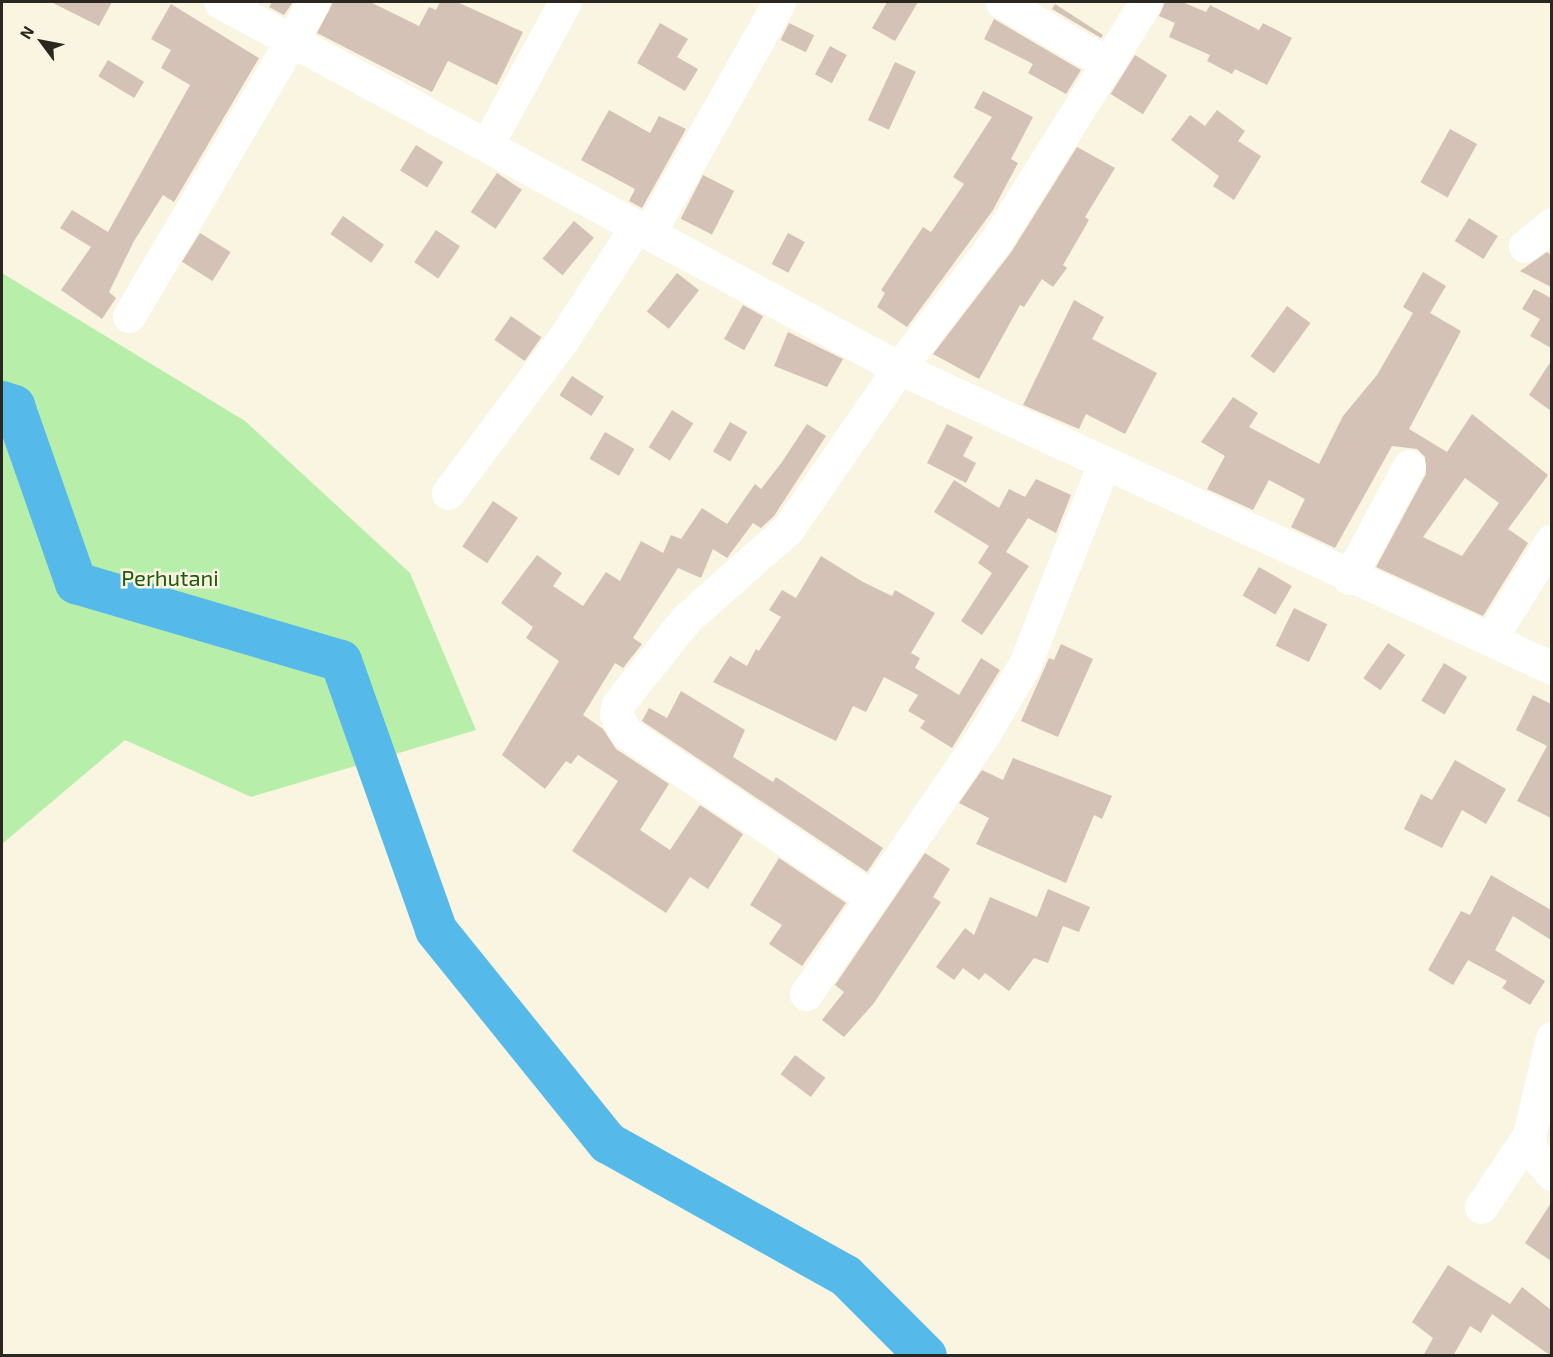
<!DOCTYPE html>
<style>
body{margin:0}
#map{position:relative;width:1553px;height:1357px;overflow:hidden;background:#f9f5e1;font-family:"Exo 2",sans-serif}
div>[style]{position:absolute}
.green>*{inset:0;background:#b7efaa}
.river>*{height:42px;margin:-21px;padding:0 21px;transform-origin:21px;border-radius:21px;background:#55b9e9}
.building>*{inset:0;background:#d4c2b6;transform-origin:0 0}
.minor>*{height:33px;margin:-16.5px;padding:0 16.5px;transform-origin:16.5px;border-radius:16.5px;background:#fff}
span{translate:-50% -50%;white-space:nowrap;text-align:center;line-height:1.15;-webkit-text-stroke:5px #f9f5e1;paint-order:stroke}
.park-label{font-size:22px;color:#205810}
.frame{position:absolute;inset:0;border:3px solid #292720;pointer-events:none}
.north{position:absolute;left:12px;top:12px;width:60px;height:60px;-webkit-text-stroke:4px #f9f5e1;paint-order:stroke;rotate:302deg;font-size:16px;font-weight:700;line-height:24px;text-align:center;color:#292720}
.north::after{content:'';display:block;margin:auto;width:21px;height:27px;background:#292720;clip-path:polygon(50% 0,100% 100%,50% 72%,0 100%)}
</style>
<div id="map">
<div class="green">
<i style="clip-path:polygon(2px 273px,245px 421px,410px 573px,476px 730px,251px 797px,125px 740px,2px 844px)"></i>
</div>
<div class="river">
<i style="left:2px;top:402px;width:13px;rotate:18deg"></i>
<i style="left:14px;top:406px;width:188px;rotate:70.7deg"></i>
<i style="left:76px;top:583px;width:276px;rotate:16.4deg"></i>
<i style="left:341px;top:661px;width:285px;rotate:70.5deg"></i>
<i style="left:436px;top:930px;width:274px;rotate:51.1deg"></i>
<i style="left:608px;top:1143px;width:273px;rotate:29.2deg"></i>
<i style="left:846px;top:1276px;width:113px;rotate:45deg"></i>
</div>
<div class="building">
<i style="clip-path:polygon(51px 2px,112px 2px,99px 26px)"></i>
<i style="clip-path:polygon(272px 2px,293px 2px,284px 15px,269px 7px)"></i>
<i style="clip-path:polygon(333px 2px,370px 2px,419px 26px,429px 7px,436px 10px,440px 2px,457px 2px,523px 32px,497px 85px,448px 61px,432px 92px,317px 33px)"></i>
<i style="clip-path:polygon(887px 2px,918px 2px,895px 41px,872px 28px)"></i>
<i style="clip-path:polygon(1165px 2px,1182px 2px,1206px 12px,1210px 5px,1259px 30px,1263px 23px,1292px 38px,1267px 85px,1235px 69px,1232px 74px,1207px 61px,1210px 55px,1169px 37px,1175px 23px,1159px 16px)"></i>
<i style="clip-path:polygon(171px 4px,259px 58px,174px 202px,163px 195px,134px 241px,109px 292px,116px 298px,102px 319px,61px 290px,91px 247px,60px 228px,72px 210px,108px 232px,190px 85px,161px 68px,171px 50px,151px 39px)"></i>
<i style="clip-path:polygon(1055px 4px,1103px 35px,1101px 38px,1052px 9px)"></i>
<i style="clip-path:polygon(994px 19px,1081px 70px,1066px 94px,1028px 73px,1033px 64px,984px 39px)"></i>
<i style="clip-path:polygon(660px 23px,688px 39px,677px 57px,698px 69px,685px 91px,637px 63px)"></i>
<i style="left:789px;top:23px;width:28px;height:19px;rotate:26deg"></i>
<i style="left:830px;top:46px;width:19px;height:32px;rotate:28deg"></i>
<i style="left:1135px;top:55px;width:38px;height:46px;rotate:32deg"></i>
<i style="left:108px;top:60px;width:42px;height:19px;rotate:31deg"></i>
<i style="left:895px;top:62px;width:23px;height:64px;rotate:25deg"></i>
<i style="clip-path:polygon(983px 91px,1033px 117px,1011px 159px,1018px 163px,993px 210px,907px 327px,877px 307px,885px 293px,881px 290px,923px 227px,931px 232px,964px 184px,953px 177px,992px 117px,974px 108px)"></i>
<i style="clip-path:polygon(609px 110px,650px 133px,659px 116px,686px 129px,642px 208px,629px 201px,635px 189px,581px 160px)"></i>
<i style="clip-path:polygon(1217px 110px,1245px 131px,1238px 141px,1261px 156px,1234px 200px,1213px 186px,1219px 176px,1171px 140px,1190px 115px,1205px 126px)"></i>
<i style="left:1450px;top:129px;width:31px;height:61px;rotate:29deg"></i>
<i style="left:416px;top:145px;width:32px;height:30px;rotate:32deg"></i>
<i style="clip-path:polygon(1077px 147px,1115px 168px,1085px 217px,1089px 220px,1063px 265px,1067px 268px,1053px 287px,1042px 279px,1024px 307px,1020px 305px,979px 379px,933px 354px,1012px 251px)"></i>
<i style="left:497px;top:173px;width:30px;height:47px;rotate:34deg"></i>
<i style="left:703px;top:175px;width:35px;height:49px;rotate:27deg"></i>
<i style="left:343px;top:216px;width:50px;height:22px;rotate:35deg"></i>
<i style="left:1469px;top:218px;width:34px;height:27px;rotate:32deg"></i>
<i style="left:574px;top:221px;width:26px;height:49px;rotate:40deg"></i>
<i style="left:436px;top:230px;width:29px;height:39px;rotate:34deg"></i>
<i style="left:200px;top:233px;width:36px;height:34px;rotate:32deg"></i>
<i style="left:788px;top:233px;width:19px;height:35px;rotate:28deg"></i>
<i style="clip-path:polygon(1547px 252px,1551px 255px,1551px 287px,1520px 271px)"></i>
<i style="clip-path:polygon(evenodd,1423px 272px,1446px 286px,1430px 313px,1461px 331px,1409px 429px,1447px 452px,1472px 414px,1548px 475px,1508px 529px,1528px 543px,1483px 616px,1376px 567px,1426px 474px,1425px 457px,1417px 449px,1392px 446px,1335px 548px,1291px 527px,1305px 499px,1269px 480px,1253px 510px,1207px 489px,1225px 456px,1201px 442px,1233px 397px,1258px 413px,1249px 427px,1319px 464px,1343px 416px,1377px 375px,1413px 313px,1403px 307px,1423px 272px,1465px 478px,1499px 503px,1462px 556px,1423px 537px,1465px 478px)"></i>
<i style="left:677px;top:273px;width:28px;height:49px;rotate:38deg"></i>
<i style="clip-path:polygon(1534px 289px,1551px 298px,1551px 348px,1530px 336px,1540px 319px,1522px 309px)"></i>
<i style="clip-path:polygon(1074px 300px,1104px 317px,1092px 339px,1157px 373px,1125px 434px,1086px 414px,1079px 429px,1023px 405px)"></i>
<i style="left:743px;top:305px;width:23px;height:39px;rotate:29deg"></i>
<i style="left:1287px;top:306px;width:29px;height:62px;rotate:36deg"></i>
<i style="left:511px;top:316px;width:37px;height:29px;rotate:35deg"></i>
<i style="clip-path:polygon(788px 332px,843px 359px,827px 387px,774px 366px)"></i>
<i style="clip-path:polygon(1551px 361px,1551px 411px,1529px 395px)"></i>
<i style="left:572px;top:376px;width:38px;height:23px;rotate:33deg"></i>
<i style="left:672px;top:410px;width:25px;height:44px;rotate:32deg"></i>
<i style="left:730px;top:422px;width:20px;height:34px;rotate:30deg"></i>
<i style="clip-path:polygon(807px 424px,826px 436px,774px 516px,761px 528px,753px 523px,727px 558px,713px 549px,701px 578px,678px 568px,633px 638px,642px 644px,623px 668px,615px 663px,583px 715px,603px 729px,616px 749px,669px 784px,640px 830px,670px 850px,700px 805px,743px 834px,708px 889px,690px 877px,666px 913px,572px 851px,618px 781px,578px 755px,571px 764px,566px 761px,545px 789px,502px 755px,559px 661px,526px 638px,533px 627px,501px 603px,537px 555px,562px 573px,553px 586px,583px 606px,606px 572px,620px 581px,641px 541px,663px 553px,671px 535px,681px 539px,702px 508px,727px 524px,755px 484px,761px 489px,782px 462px)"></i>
<i style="clip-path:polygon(947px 424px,973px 437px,963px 456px,976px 463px,966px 483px,927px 463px)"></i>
<i style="left:605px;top:432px;width:34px;height:31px;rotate:30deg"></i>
<i style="clip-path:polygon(1036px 479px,1071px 495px,1056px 533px,1028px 518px,1006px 552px,1029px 566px,982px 635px,961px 621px,992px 573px,978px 563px,989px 546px,934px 512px,954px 480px,999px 508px,1009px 489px,1025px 497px)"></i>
<i style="left:493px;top:501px;width:30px;height:55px;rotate:34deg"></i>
<i style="clip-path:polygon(821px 556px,863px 582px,892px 596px,895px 590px,935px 613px,911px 653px,920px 658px,915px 668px,959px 695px,981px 658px,1000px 670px,952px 748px,920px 728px,925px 721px,908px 711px,918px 695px,884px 677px,866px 712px,853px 706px,836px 741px,713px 682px,730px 656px,747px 666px,756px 649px,759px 651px,781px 617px,769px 610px,782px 590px,796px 598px)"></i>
<i style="left:1259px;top:567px;width:38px;height:33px;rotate:30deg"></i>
<i style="left:1294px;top:608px;width:37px;height:42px;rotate:26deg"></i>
<i style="left:1388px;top:643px;width:21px;height:43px;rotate:35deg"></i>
<i style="clip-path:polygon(1061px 644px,1093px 659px,1058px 737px,1021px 721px,1049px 658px,1054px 660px)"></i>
<i style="left:1444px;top:663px;width:27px;height:44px;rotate:31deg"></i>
<i style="clip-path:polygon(681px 691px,745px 730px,733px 757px,773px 782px,776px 777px,883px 848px,867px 872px,642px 721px,649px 708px,667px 718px)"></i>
<i style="clip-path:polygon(1533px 695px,1551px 704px,1551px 818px,1517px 801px,1547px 746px,1516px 730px)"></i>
<i style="clip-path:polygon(1013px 758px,1112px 796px,1102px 819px,1094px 815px,1066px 883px,976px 844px,989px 818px,959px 803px,982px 770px,1003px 780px)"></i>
<i style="clip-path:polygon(1455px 760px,1506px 789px,1486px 824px,1462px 810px,1442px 848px,1404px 829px,1421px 794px,1432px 800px)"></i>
<i style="clip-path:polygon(925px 853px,950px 869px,933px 897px,941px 902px,874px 1003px,844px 1037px,822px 1020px,844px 992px,835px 985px)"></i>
<i style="clip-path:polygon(779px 858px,846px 903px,802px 966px,769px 944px,782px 925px,750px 905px)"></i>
<i style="clip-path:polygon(1491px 875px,1551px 910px,1551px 940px,1513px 916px,1495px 950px,1545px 981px,1530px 1005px,1502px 988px,1507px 981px,1468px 960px,1453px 985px,1428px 970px,1461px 911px,1470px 915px)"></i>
<i style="clip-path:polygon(1048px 889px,1090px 907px,1079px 932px,1063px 926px,1048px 963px,1034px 958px,1009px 991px,985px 973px,979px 980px,963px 968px,954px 980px,936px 967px,965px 928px,974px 935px,990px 897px,1037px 917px)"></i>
<i style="left:795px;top:1055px;width:38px;height:24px;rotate:37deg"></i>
<i style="clip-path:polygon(1551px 1203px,1551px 1261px,1525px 1243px)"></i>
<i style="clip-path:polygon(1448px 1265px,1510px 1304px,1522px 1287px,1551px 1310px,1551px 1356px,1492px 1314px,1481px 1333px,1470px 1326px,1453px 1356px,1423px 1356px,1433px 1338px,1412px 1322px)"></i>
</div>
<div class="minor">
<i style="left:220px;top:2px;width:771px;rotate:28.33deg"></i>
<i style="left:899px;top:368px;width:719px;rotate:24.67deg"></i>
<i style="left:1002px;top:2px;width:123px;rotate:30.3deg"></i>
<i style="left:487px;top:145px;width:163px;rotate:-61.4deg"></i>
<i style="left:649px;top:233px;width:265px;rotate:-60.6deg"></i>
<i style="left:1525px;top:246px;width:35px;rotate:-39deg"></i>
<i style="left:129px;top:316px;width:364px;rotate:-59.5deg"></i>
<i style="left:448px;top:493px;width:192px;rotate:-53.2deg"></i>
<i style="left:563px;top:339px;width:134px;rotate:-56.9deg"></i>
<i style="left:1349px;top:578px;width:127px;rotate:-61.8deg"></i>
<i style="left:1491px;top:638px;width:115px;rotate:-58.1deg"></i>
<i style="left:872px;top:898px;width:296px;rotate:-146.1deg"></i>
<i style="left:626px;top:733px;width:21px;rotate:-118deg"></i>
<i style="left:616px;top:714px;width:10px;rotate:-79deg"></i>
<i style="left:618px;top:704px;width:110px;rotate:-51.3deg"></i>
<i style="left:687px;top:618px;width:135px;rotate:-41.4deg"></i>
<i style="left:788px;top:529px;width:196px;rotate:-55.4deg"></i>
<i style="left:899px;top:368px;width:160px;rotate:-52.6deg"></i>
<i style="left:996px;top:241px;width:282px;rotate:-57.9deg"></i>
<i style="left:806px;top:994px;width:315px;rotate:-55.6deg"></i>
<i style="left:984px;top:734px;width:81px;rotate:-59.6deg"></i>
<i style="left:1025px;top:664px;width:216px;rotate:-68.5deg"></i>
<i style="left:1552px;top:1038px;width:100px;rotate:103.3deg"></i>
<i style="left:1529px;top:1135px;width:15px;rotate:82deg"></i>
<i style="left:1531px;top:1150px;width:32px;rotate:49deg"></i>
<i style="left:1481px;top:1207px;width:87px;rotate:-56.3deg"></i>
</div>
<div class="park-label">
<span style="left:170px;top:578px">Perhutani</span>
</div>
<div class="frame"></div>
<div class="north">N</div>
</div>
